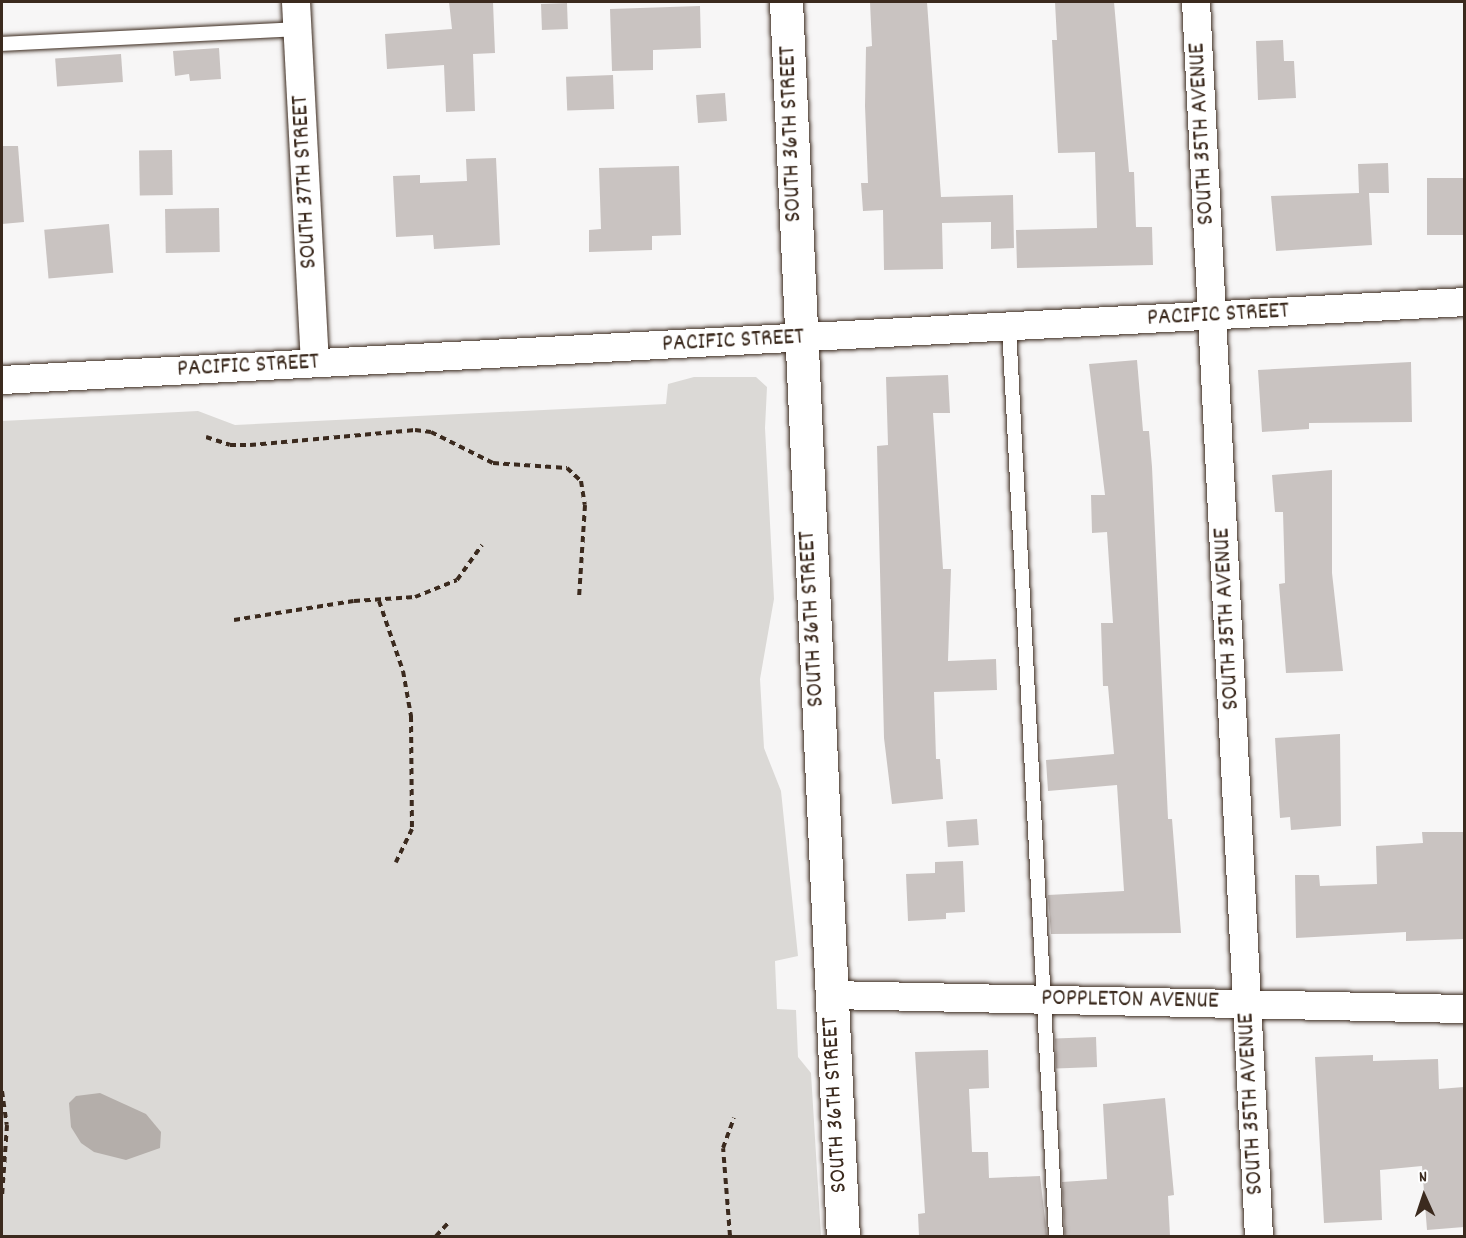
<!DOCTYPE html>
<style>
body{margin:0}
#map{position:relative;width:1466px;height:1238px;overflow:hidden;background:#f7f6f6;font-family:Dekko,sans-serif}
div>[style]{position:absolute}
.green>*{inset:0;background:#dbd9d6}
.water>*{inset:0;background:#b4aeaa}
.building>*{inset:0;background:#c9c3c1;transform-origin:0 0}
.path>*{height:4px;margin-top:-2px;transform-origin:0;background:repeating-linear-gradient(90deg,#3b2a1e 0 6px,transparent 0 10.5px)}
.roads{filter:drop-shadow(0 0 2px #3b2a1e) drop-shadow(0 0 2px #3b2a1e)}
.service>*{height:14px;margin:-7px;padding:0 7px;transform-origin:7px;border-radius:7px;background:#fff}
.minor>*{height:28px;margin:-14px;padding:0 14px;transform-origin:14px;border-radius:14px;background:#fff}
.tertiary>*{height:33px;margin:-16.5px;padding:0 16.5px;transform-origin:16.5px;border-radius:16.5px;background:#fff}
span{translate:-50% -50%;white-space:nowrap;text-align:center;line-height:1.15;-webkit-text-stroke:4.5px #fff;paint-order:stroke}
.street-label{font-size:24px;color:#3b2a1e}
.frame{position:absolute;inset:0;border:3px solid #3b2a1e;pointer-events:none}
.north{position:absolute;left:1394px;top:1166px;width:60px;height:60px;-webkit-text-stroke:4px #fff;paint-order:stroke;rotate:357deg;font-size:16px;font-weight:700;line-height:24px;text-align:center;color:#3b2a1e}
.north::after{content:'';display:block;margin:auto;width:21px;height:27px;background:#3b2a1e;clip-path:polygon(50% 0,100% 100%,50% 72%,0 100%)}
</style>
<div id="map">
<div class="green">
<i style="clip-path:polygon(694px 377px,756px 377px,767px 387px,765px 428px,774px 599px,760px 679px,764px 748px,781px 791px,798px 956px,775px 961px,777px 1009px,796px 1010px,798px 1057px,811px 1073px,821px 1236px,2px 1236px,2px 421px,198px 411px,235px 425px,666px 404px,668px 384px)"></i>
</div>
<div class="water">
<i style="clip-path:polygon(100px 1093px,146px 1114px,161px 1132px,160px 1148px,126px 1160px,94px 1152px,81px 1143px,71px 1127px,69px 1103px,76px 1096px)"></i>
</div>
<div class="building">
<i style="clip-path:polygon(449px 2px,493px 2px,495px 53px,473px 54px,475px 111px,446px 112px,444px 65px,387px 69px,385px 34px,452px 29px)"></i>
<i style="clip-path:polygon(870px 2px,927px 2px,941px 197px,1013px 195px,1014px 248px,991px 249px,991px 222px,942px 223px,943px 269px,884px 270px,883px 210px,863px 211px,861px 183px,868px 183px,865px 106px,866px 47px,872px 46px)"></i>
<i style="clip-path:polygon(1055px 2px,1114px 2px,1129px 172px,1134px 172px,1136px 227px,1152px 227px,1153px 265px,1017px 268px,1016px 230px,1097px 228px,1095px 152px,1058px 153px,1052px 40px,1057px 40px)"></i>
<i style="left:567px;top:3px;width:26px;height:26px;rotate:88deg"></i>
<i style="clip-path:polygon(700px 6px,701px 48px,653px 50px,653px 70px,612px 71px,610px 9px)"></i>
<i style="clip-path:polygon(1283px 40px,1284px 61px,1294px 61px,1296px 98px,1258px 100px,1256px 41px)"></i>
<i style="clip-path:polygon(219px 48px,221px 79px,190px 81px,189px 74px,175px 76px,173px 51px)"></i>
<i style="left:121px;top:54px;width:28px;height:66px;rotate:86deg"></i>
<i style="left:613px;top:75px;width:34px;height:47px;rotate:88deg"></i>
<i style="left:725px;top:93px;width:28px;height:29px;rotate:86deg"></i>
<i style="clip-path:polygon(2px 146px,18px 146px,24px 222px,2px 224px)"></i>
<i style="left:172px;top:150px;width:45px;height:33px;rotate:89deg"></i>
<i style="clip-path:polygon(496px 158px,500px 245px,434px 249px,433px 235px,396px 237px,393px 176px,420px 175px,420px 183px,467px 181px,466px 159px)"></i>
<i style="clip-path:polygon(1388px 163px,1389px 193px,1369px 193px,1372px 245px,1276px 251px,1271px 196px,1359px 193px,1358px 164px)"></i>
<i style="clip-path:polygon(679px 166px,681px 235px,652px 236px,652px 250px,589px 252px,589px 230px,601px 229px,599px 168px)"></i>
<i style="left:1464px;top:178px;width:57px;height:37px;rotate:90deg"></i>
<i style="left:219px;top:208px;width:44px;height:54px;rotate:89deg"></i>
<i style="left:109px;top:224px;width:49px;height:65px;rotate:85deg"></i>
<i style="clip-path:polygon(1137px 360px,1143px 431px,1149px 431px,1152px 467px,1168px 819px,1172px 819px,1181px 933px,1051px 934px,1048px 895px,1124px 891px,1117px 785px,1048px 791px,1046px 760px,1114px 754px,1108px 686px,1103px 686px,1101px 623px,1113px 623px,1107px 532px,1092px 533px,1091px 495px,1105px 495px,1089px 364px)"></i>
<i style="clip-path:polygon(1411px 362px,1412px 422px,1309px 423px,1309px 429px,1262px 432px,1258px 370px)"></i>
<i style="clip-path:polygon(948px 375px,950px 413px,933px 413px,943px 569px,951px 569px,948px 661px,996px 659px,997px 690px,934px 692px,936px 759px,940px 759px,943px 799px,892px 804px,884px 738px,877px 446px,888px 445px,886px 377px)"></i>
<i style="clip-path:polygon(1332px 470px,1332px 573px,1343px 671px,1286px 673px,1279px 584px,1285px 583px,1283px 512px,1275px 512px,1272px 475px)"></i>
<i style="clip-path:polygon(1340px 734px,1341px 826px,1291px 830px,1290px 817px,1280px 818px,1275px 738px)"></i>
<i style="left:977px;top:819px;width:26px;height:31px;rotate:86deg"></i>
<i style="clip-path:polygon(1422px 832px,1464px 832px,1464px 939px,1406px 941px,1406px 932px,1296px 938px,1295px 875px,1319px 875px,1320px 886px,1377px 884px,1376px 846px,1423px 843px)"></i>
<i style="clip-path:polygon(963px 861px,965px 912px,946px 913px,946px 919px,908px 921px,906px 874px,935px 873px,935px 862px)"></i>
<i style="left:1096px;top:1037px;width:30px;height:41px;rotate:88deg"></i>
<i style="clip-path:polygon(988px 1050px,989px 1088px,969px 1089px,972px 1152px,988px 1152px,989px 1178px,1040px 1176px,1047px 1236px,919px 1236px,918px 1214px,925px 1213px,915px 1052px)"></i>
<i style="clip-path:polygon(1373px 1055px,1373px 1061px,1438px 1059px,1439px 1089px,1464px 1087px,1464px 1227px,1427px 1230px,1422px 1166px,1380px 1170px,1382px 1220px,1324px 1223px,1315px 1057px)"></i>
<i style="clip-path:polygon(1165px 1098px,1174px 1195px,1168px 1196px,1170px 1236px,1065px 1236px,1062px 1182px,1107px 1179px,1103px 1104px)"></i>
</div>
<div class="path">
<i style="left:206px;top:437px;width:25px;rotate:18deg"></i>
<i style="left:230px;top:445px;width:20px"></i>
<i style="left:250px;top:445px;width:166px;rotate:-5.2deg"></i>
<i style="left:415px;top:430px;width:16px;rotate:7deg"></i>
<i style="left:431px;top:432px;width:69px;rotate:26.6deg"></i>
<i style="left:493px;top:463px;width:74px;rotate:3.9deg"></i>
<i style="left:567px;top:468px;width:19px;rotate:43deg"></i>
<i style="left:581px;top:481px;width:24px;rotate:81deg"></i>
<i style="left:585px;top:505px;width:93px;rotate:93.7deg"></i>
<i style="left:379px;top:601px;width:74px;rotate:71.1deg"></i>
<i style="left:403px;top:671px;width:46px;rotate:79.9deg"></i>
<i style="left:411px;top:716px;width:113px;rotate:89.5deg"></i>
<i style="left:412px;top:829px;width:37px;rotate:116deg"></i>
<i style="left:234px;top:620px;width:121px;rotate:-9deg"></i>
<i style="left:354px;top:601px;width:61px;rotate:-3.8deg"></i>
<i style="left:415px;top:597px;width:45px;rotate:-22deg"></i>
<i style="left:457px;top:580px;width:43px;rotate:-54.5deg"></i>
<i style="left:2px;top:1091px;width:34px;rotate:82deg"></i>
<i style="left:7px;top:1125px;width:71px;rotate:94deg"></i>
<i style="left:436px;top:1236px;width:18px;rotate:-47deg"></i>
<i style="left:730px;top:1236px;width:88px;rotate:-94.5deg"></i>
<i style="left:723px;top:1148px;width:32px;rotate:-70deg"></i>
</div>
<div class="roads">
<div class="service">
<i style="left:2px;top:44px;width:296px;rotate:-2.9deg"></i>
<i style="left:1009px;top:327px;width:910px;rotate:87.04deg"></i>
</div>
<div class="minor">
<i style="left:296px;top:2px;width:361px;rotate:87deg"></i>
<i style="left:1196px;top:2px;width:1236px;rotate:87.08deg"></i>
<i style="left:2px;top:380px;width:1464px;rotate:-3.05deg"></i>
<i style="left:831px;top:995px;width:633px;rotate:1.27deg"></i>
</div>
<div class="tertiary">
<i style="left:786px;top:2px;width:1235px;rotate:87.36deg"></i>
</div>
</div>
<div class="street-label">
<span style="left:792px;top:134px;rotate:-92deg">SOUTH 36TH STREET</span>
<span style="left:1203px;top:134px;rotate:-93deg">SOUTH 35TH AVENUE</span>
<span style="left:306px;top:182px;rotate:-93deg">SOUTH 37TH STREET</span>
<span style="left:1218px;top:316px;rotate:-3deg">PACIFIC STREET</span>
<span style="left:733px;top:342px;rotate:-3deg">PACIFIC STREET</span>
<span style="left:248px;top:367px;rotate:-3deg">PACIFIC STREET</span>
<span style="left:813px;top:619px;rotate:-93deg">SOUTH 36TH STREET</span>
<span style="left:1228px;top:619px;rotate:-93deg">SOUTH 35TH AVENUE</span>
<span style="left:1130px;top:1001px;rotate:1deg">POPPLETON AVENUE</span>
<span style="left:1252px;top:1104px;rotate:-93deg">SOUTH 35TH AVENUE</span>
<span style="left:836px;top:1105px;rotate:-93deg">SOUTH 36TH STREET</span>
</div>
<div class="frame"></div>
<div class="north">N</div>
</div>
